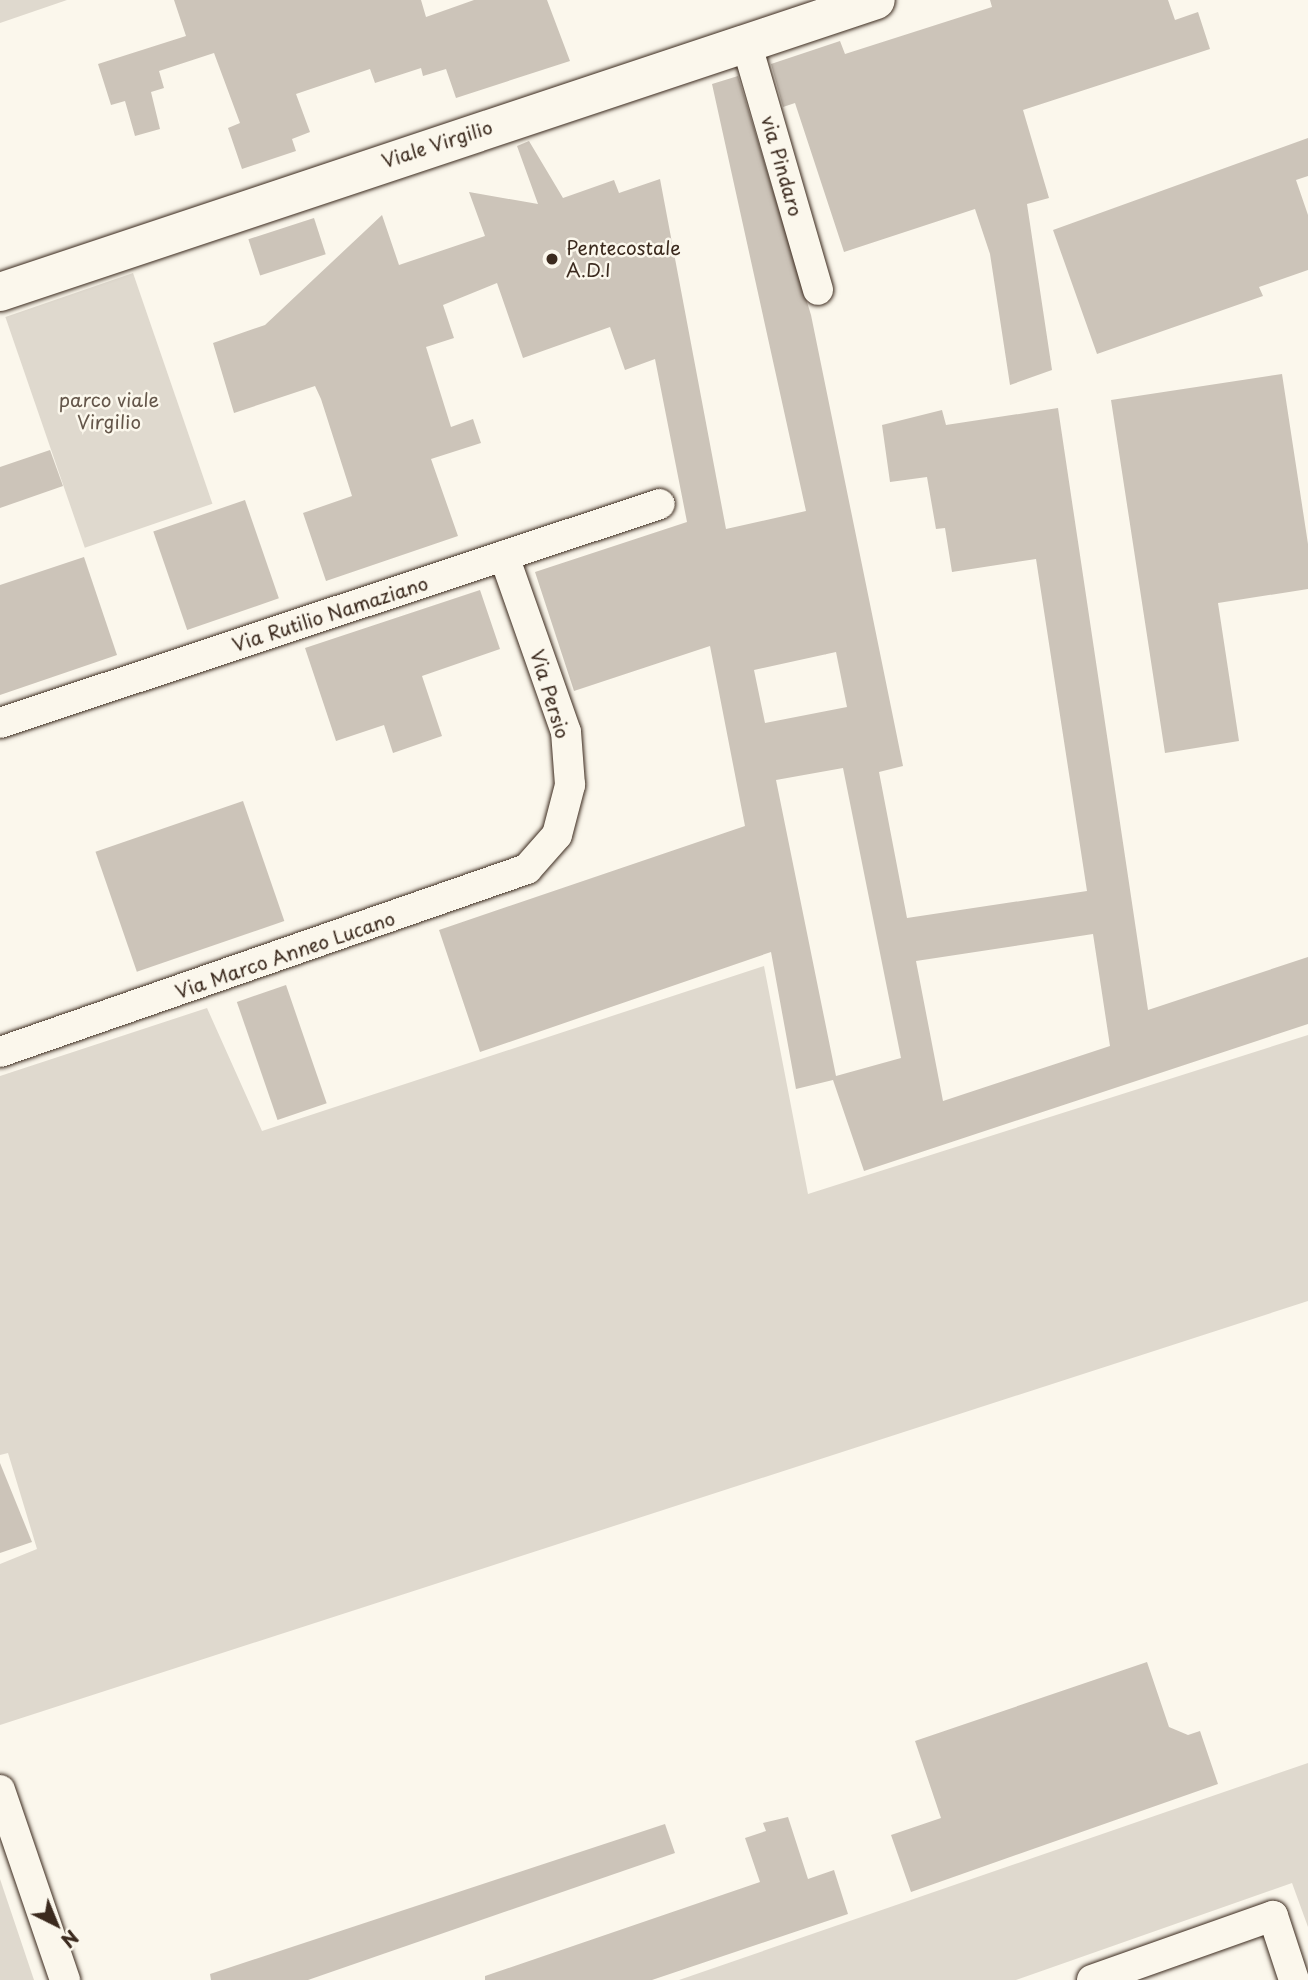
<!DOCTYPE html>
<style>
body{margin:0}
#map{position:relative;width:1308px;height:1980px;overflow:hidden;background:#fbf7ec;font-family:"Playpen Sans",sans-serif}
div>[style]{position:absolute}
.green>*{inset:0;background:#dfd9ce;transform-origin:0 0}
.building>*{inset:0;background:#ccc4b9;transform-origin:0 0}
.roads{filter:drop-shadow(0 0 2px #3b2a1e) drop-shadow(0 0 2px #3b2a1e)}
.street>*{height:30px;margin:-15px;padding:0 15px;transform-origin:15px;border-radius:15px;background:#fbf7ec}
.secondary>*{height:38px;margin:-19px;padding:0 19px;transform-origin:19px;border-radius:19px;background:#fbf7ec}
.dots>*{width:19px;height:19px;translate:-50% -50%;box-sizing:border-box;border:4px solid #fbf7ec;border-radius:50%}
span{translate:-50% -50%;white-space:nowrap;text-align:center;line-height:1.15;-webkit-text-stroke:5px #fbf7ec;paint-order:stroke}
.street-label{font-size:19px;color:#3b2a1e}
.poi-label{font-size:19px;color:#3b2a1e}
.left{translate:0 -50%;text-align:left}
.park-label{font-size:19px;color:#64564a}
.north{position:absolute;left:21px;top:1889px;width:70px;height:70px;-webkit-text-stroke:5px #fbf7ec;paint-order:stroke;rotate:137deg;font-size:19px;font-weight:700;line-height:28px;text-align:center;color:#3b2a1e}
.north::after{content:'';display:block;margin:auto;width:24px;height:32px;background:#3b2a1e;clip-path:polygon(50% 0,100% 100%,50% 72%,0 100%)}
</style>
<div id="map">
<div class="green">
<i style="clip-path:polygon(0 0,67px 0,0 23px)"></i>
<i style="left:133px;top:273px;width:244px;height:135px;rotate:71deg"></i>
<i style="clip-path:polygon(764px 966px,808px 1194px,1308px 1035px,1308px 1301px,0 1725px,0 1564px,37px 1549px,8px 1453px,0 1455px,0 1076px,207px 1008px,262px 1131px)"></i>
<i style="clip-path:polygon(1308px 1763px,1308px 1927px,1292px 1883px,1016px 1980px,679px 1980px)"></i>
<i style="clip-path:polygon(0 1879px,34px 1980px,0 1980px)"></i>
</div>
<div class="building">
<i style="clip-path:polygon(174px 0,421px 0,426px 17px,474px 0,547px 0,570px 61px,456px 98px,446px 69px,423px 76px,421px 68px,375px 83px,370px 69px,296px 94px,310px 132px,292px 139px,296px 151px,242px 169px,228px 128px,240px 123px,214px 53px,159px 71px,164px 88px,151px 92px,160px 129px,135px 136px,125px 101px,111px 105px,98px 64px,186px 36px)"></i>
<i style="clip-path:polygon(990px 0,1168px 0,1175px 20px,1198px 12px,1210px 49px,1023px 110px,1049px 198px,1027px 204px,1052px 370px,1010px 385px,990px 254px,975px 209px,844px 252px,795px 103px,783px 107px,771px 64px,840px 41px,845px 54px,992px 7px)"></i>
<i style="clip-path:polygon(evenodd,738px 76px,811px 315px,891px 707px,903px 766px,879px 772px,907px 918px,1087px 891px,1036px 559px,952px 572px,945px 528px,936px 529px,927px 477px,890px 482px,882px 425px,942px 410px,946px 425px,1058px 408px,1148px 1010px,1308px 957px,1308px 1024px,864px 1171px,833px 1080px,796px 1089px,771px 952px,480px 1052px,439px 930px,745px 826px,710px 646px,574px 691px,535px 572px,687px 522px,655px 359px,625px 370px,610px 327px,523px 358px,497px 283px,443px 305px,454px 338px,426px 347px,451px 427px,473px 419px,481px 443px,431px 459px,458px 536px,326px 581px,303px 513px,352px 496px,321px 399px,315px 386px,234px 413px,213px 343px,265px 325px,382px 215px,399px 265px,485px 236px,469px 192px,538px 204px,517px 146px,529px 141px,563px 198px,614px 180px,619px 193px,660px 179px,726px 529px,806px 511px,712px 84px,738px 76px,836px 652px,847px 707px,765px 723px,754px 670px,836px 652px,738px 76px,843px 768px,901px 1058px,836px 1076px,776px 780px,843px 768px,738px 76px,1093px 934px,1110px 1046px,943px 1101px,916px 961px,1093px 934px)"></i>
<i style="clip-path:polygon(1308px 138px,1308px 176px,1296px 180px,1308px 215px,1308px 270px,1259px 287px,1263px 296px,1097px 354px,1053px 230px)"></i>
<i style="left:314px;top:218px;width:38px;height:69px;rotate:72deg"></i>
<i style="clip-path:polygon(1282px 374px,1308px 544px,1308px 589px,1218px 603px,1239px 741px,1165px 753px,1111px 400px)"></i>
<i style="clip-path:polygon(50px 450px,63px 486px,0 508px,0 467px)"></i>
<i style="left:245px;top:500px;width:104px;height:97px;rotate:71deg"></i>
<i style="clip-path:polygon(84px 557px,117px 655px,0 695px,0 585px)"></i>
<i style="clip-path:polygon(480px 590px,500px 649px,422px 676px,442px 736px,393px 753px,384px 725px,336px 741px,305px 648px)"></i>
<i style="left:243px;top:801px;width:127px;height:156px;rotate:71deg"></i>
<i style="left:286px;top:985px;width:125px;height:52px;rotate:71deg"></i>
<i style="clip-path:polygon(0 1463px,32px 1542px,0 1553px)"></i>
<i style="clip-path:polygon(1147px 1662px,1169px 1727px,1188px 1735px,1200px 1731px,1218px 1784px,911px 1892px,891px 1835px,941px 1818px,915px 1741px)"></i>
<i style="clip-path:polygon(788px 1817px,808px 1879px,834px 1870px,848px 1914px,652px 1980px,485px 1980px,485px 1976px,760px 1882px,745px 1838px,766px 1831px,763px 1823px)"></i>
<i style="clip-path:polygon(665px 1824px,675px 1853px,308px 1980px,211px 1980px,210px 1974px)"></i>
</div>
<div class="roads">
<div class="street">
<i style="left:746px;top:42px;width:258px;rotate:73.8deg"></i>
<i style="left:0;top:723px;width:695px;rotate:-18.36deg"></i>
<i style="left:0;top:1052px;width:558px;rotate:-19.15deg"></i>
<i style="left:527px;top:869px;width:45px;rotate:-48.6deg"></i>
<i style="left:557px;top:835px;width:52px;rotate:-75.4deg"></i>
<i style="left:570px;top:785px;width:53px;rotate:-94.3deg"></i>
<i style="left:566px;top:732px;width:187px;rotate:-109.4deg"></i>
<i style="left:0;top:1790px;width:201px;rotate:71.1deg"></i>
<i style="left:1092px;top:1980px;width:192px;rotate:-19.5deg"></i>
<i style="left:1273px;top:1916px;width:67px;rotate:71.8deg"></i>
</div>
<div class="secondary">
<i style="left:0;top:292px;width:923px;rotate:-18.43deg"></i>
</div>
</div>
<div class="dots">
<i style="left:552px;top:259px;background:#3b2a1e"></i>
</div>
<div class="street-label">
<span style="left:437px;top:144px;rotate:-18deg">Viale Virgilio</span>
<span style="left:782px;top:166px;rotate:74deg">via Pindaro</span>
<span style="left:330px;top:614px;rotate:-18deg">Via Rutilio Namaziano</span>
<span style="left:550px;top:694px;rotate:73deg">Via Persio</span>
<span style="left:285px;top:955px;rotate:-19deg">Via Marco Anneo Lucano</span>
</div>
<div class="poi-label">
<span class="left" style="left:566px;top:259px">Pentecostale<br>A.D.I</span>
</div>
<div class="park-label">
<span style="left:109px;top:411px">parco viale<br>Virgilio</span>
</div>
<div class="north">N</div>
</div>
